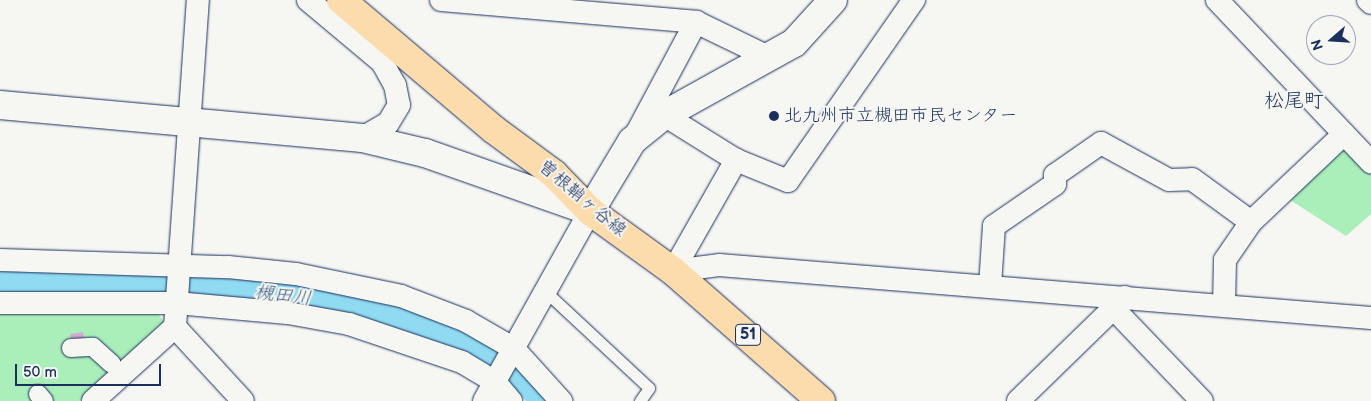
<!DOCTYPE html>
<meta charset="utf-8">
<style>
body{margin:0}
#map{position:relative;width:1371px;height:401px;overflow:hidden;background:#f6f6f2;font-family:"Balsamiq Sans","Klee One",sans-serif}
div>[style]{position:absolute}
.green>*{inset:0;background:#aaefba}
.water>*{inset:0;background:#90dbf1}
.building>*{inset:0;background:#d4abd2;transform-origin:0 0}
.roads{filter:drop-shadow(0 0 1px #1b2f5e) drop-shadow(0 0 1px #1b2f5e)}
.service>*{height:11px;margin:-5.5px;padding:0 5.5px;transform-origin:5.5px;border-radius:5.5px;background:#f6f6f2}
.pedestrian>*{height:18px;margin:-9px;padding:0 9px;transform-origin:9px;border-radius:9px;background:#f6f6f2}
.minor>*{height:22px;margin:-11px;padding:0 11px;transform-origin:11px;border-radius:11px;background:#f6f6f2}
.tertiary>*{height:28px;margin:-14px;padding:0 14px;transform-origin:14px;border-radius:14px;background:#f6f6f2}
.primary>*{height:28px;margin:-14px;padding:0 14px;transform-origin:14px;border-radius:14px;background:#fcdcac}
.dots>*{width:14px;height:14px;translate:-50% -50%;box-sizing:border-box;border:2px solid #f6f6f2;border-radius:50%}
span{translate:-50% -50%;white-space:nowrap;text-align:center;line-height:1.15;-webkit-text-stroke:4px #f6f6f2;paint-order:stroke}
.shield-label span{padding:1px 4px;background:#f6f6f2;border:1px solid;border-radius:4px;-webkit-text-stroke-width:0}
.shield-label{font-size:16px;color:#1b2f5e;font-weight:700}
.poi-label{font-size:18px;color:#1b2f5e}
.left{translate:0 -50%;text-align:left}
.street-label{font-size:18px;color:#1b2f5e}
.water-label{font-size:19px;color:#385a83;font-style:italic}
.quarter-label{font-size:20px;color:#1b2f5e}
.north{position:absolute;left:1306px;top:15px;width:50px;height:50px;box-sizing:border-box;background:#f6f6f2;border:1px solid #9ea6b7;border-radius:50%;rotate:251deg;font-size:14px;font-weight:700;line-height:20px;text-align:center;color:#1b2f5e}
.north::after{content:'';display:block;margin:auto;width:18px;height:22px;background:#1b2f5e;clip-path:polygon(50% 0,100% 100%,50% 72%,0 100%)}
.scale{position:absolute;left:15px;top:364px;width:146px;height:22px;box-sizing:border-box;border:2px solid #1b2f5e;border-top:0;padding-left:6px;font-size:15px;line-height:18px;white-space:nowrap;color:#1b2f5e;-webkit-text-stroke:4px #f6f6f2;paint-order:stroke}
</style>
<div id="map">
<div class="green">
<i style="clip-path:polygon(1343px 143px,1371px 173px,1371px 214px,1346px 236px,1284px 196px)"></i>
<i style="clip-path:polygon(0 308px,156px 310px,165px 324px,80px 401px,0 401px)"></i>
</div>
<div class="water">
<i style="clip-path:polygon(0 267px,269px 280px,357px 295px,444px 318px,518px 362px,555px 401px,526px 401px,510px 385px,406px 333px,0 292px)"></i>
</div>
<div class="building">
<i style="left:83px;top:332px;width:12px;height:13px;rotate:81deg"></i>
</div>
<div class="roads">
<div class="service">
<i style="left:545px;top:291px;width:142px;rotate:43deg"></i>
<i style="left:649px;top:388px;width:16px;rotate:125deg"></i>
</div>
<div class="pedestrian">
<i style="left:71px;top:348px;width:22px;rotate:-3deg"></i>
<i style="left:93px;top:347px;width:25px;rotate:42deg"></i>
<i style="left:38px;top:394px;width:9px;rotate:49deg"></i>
</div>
<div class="minor">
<i style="left:308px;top:0;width:97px;rotate:40deg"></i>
<i style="left:382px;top:62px;width:26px;rotate:61deg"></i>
<i style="left:395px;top:85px;width:20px;rotate:79deg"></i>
<i style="left:399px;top:105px;width:21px;rotate:121deg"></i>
<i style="left:388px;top:123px;width:30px;rotate:150deg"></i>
<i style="left:441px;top:0;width:256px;rotate:4.9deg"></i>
<i style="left:696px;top:22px;width:80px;rotate:25.9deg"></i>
<i style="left:1217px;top:0;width:224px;rotate:46.5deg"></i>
<i style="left:1368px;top:0;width:4px;rotate:45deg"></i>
<i style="left:664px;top:115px;width:85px;rotate:32deg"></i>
<i style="left:736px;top:160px;width:56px;rotate:22deg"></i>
<i style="left:788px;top:181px;width:221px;rotate:-55.2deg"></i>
<i style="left:633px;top:140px;width:134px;rotate:-61.9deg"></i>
<i style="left:0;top:260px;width:228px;rotate:1.8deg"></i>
<i style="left:228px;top:267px;width:68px;rotate:5.9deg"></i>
<i style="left:296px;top:274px;width:107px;rotate:11.8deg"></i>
<i style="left:401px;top:296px;width:70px;rotate:21deg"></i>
<i style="left:466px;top:321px;width:54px;rotate:29.9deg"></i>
<i style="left:513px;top:348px;width:72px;rotate:47.8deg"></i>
<i style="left:673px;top:271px;width:46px;rotate:-7.4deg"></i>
<i style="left:719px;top:265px;width:654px;rotate:4.65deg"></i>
<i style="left:673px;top:271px;width:128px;rotate:-60.4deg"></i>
<i style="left:990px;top:286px;width:60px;rotate:-86.2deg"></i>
<i style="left:994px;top:226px;width:74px;rotate:-34.5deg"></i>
<i style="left:1055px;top:184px;width:9px;rotate:-90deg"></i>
<i style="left:1055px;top:175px;width:56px;rotate:-34.8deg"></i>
<i style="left:1101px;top:143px;width:77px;rotate:28.6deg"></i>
<i style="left:1169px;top:180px;width:23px;rotate:-2deg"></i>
<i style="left:1192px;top:179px;width:73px;rotate:36.1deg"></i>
<i style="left:0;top:303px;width:176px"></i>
<i style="left:176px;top:303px;width:112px;rotate:5.1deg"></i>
<i style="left:288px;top:313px;width:62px;rotate:10.2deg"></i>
<i style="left:349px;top:324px;width:119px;rotate:18.6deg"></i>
<i style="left:462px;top:362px;width:39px;rotate:31deg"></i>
<i style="left:495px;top:382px;width:25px;rotate:50deg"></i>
<i style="left:1224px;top:305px;width:45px;rotate:-88.7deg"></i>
<i style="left:1225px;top:260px;width:46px;rotate:-55.6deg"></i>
<i style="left:1251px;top:222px;width:128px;rotate:-43.4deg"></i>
<i style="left:1114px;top:309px;width:127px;rotate:46.3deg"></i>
<i style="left:175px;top:327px;width:100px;rotate:47.4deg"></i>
<i style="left:93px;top:401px;width:110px;rotate:-42.1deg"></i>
<i style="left:175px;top:327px;width:328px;rotate:-86deg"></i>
<i style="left:484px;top:401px;width:218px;rotate:-60.8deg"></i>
<i style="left:1018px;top:401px;width:149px;rotate:-44.2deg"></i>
</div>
<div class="tertiary">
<i style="left:0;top:105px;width:364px;rotate:5.2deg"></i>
<i style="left:362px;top:138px;width:65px;rotate:13.4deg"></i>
<i style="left:425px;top:153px;width:175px;rotate:19.4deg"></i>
<i style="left:590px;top:211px;width:82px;rotate:-59deg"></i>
<i style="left:632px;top:141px;width:41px;rotate:-39.1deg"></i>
<i style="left:664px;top:115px;width:149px;rotate:-29deg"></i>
<i style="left:794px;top:43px;width:58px;rotate:-47.8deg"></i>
</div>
<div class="primary">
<i style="left:341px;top:0;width:199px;rotate:40.3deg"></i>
<i style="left:493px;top:129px;width:76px;rotate:36.4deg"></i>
<i style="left:554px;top:174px;width:52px;rotate:45.8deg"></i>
<i style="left:590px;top:211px;width:102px;rotate:35.9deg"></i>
<i style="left:673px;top:271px;width:197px;rotate:41.3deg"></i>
</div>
</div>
<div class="dots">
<i style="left:774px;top:116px;background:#1b2f5e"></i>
</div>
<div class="shield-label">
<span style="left:748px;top:335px">51</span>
</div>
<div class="poi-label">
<span class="left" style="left:784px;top:116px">北九州市立槻田市民センター</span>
</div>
<div class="street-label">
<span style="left:582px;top:199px;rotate:40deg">曽根鞘ヶ谷線</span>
</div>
<div class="water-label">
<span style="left:283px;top:296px;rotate:7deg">槻田川</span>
</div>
<div class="quarter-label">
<span style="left:1294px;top:101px">松尾町</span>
</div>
<div class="north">N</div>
<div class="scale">50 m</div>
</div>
